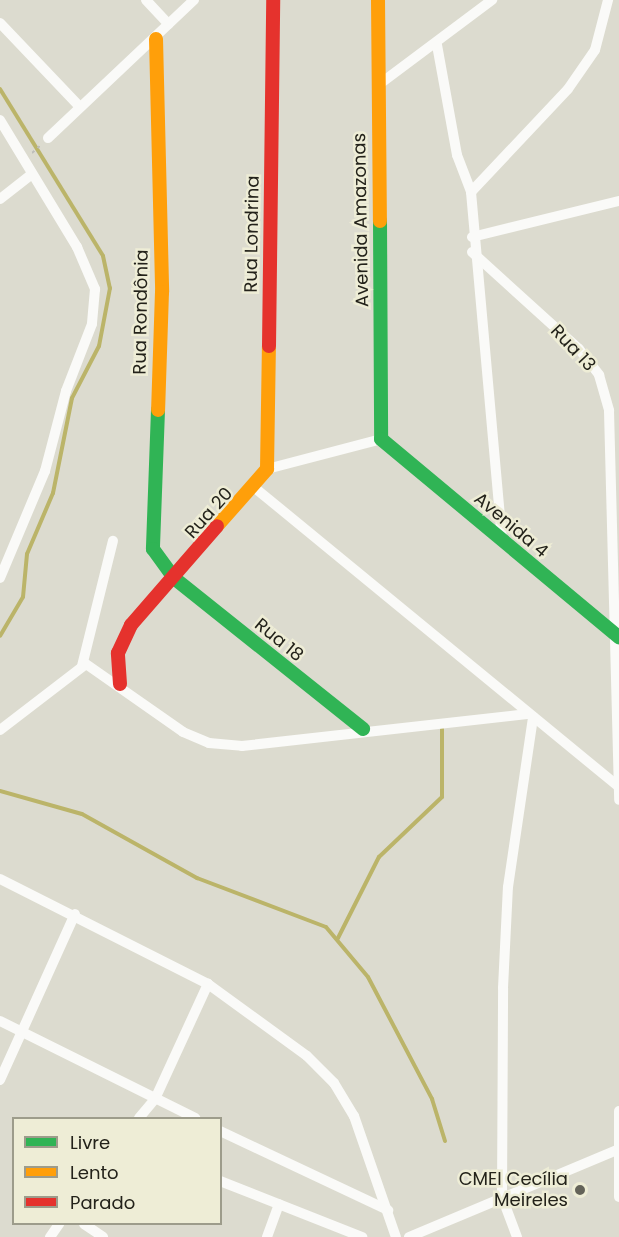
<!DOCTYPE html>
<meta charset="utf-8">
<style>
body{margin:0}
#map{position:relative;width:619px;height:1237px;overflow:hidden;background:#dcdbcf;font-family:Poppins,sans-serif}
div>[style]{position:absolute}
.stream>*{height:4px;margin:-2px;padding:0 2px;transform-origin:2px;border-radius:2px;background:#bbb469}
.path>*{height:2px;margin-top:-1px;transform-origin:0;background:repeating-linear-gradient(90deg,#bdbdb9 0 3px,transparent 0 7.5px)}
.street>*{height:10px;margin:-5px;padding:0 5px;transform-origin:5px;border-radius:5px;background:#fafaf8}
.fast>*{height:14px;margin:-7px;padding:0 7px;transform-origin:7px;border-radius:7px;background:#30b455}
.slow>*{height:14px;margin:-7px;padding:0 7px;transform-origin:7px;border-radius:7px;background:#ff9f0a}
.jam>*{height:14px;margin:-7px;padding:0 7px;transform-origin:7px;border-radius:7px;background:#e5322d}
.dots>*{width:16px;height:16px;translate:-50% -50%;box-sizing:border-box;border:3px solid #eeedd6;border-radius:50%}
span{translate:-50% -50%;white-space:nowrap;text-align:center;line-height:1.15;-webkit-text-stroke:5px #eeedd6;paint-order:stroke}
.street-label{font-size:18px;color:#23221a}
.poi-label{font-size:18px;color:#23221a}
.right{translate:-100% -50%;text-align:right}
.legend{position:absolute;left:12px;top:1117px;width:210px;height:108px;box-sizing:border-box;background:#eeedd6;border:2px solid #9d9c8b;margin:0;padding:8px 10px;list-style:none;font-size:18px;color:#23221a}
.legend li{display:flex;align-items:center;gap:12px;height:30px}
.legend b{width:30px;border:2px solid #9d9c8b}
</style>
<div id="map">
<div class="stream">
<i style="left:0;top:89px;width:196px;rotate:58.3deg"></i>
<i style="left:103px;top:256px;width:33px;rotate:78deg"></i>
<i style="left:110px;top:288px;width:59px;rotate:100.7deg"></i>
<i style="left:99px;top:346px;width:59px;rotate:117.4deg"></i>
<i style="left:72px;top:398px;width:97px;rotate:101.3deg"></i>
<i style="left:53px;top:493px;width:66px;rotate:113.1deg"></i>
<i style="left:27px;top:554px;width:43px;rotate:95.3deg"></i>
<i style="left:23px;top:597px;width:45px;rotate:120.5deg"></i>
<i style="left:0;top:791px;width:85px;rotate:15.7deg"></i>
<i style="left:82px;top:814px;width:132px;rotate:29.1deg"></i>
<i style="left:197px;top:878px;width:138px;rotate:20.8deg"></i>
<i style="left:326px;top:927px;width:65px;rotate:50deg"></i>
<i style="left:368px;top:977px;width:138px;rotate:62.3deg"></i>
<i style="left:432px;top:1099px;width:44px;rotate:72.8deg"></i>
<i style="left:338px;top:938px;width:91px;rotate:-63.2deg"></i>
<i style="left:379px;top:857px;width:87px;rotate:-43.6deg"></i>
<i style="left:442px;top:797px;width:68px;rotate:-90deg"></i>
</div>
<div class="path">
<i style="left:32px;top:153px;width:12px;rotate:-42deg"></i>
</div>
<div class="street">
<i style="left:146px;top:0;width:33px;rotate:47deg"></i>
<i style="left:0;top:23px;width:116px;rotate:46.4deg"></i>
<i style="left:437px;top:45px;width:112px;rotate:79.7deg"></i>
<i style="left:457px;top:155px;width:40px;rotate:69deg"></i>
<i style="left:471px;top:192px;width:351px;rotate:84.9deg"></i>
<i style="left:377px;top:86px;width:144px;rotate:-36.8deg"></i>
<i style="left:0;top:120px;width:149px;rotate:58.8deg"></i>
<i style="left:77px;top:247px;width:46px;rotate:66.8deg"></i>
<i style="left:95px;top:289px;width:35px;rotate:95deg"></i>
<i style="left:92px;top:324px;width:72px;rotate:111.2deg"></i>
<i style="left:66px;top:391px;width:83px;rotate:104.7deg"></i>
<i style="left:45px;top:471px;width:116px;rotate:112.8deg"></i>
<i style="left:48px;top:138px;width:201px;rotate:-43.4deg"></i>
<i style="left:471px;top:192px;width:141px;rotate:-46.7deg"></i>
<i style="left:568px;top:89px;width:47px;rotate:-55.3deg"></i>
<i style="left:595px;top:50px;width:52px;rotate:-75.4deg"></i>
<i style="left:0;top:199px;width:39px;rotate:-38deg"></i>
<i style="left:472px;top:237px;width:151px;rotate:-13.8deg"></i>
<i style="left:472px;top:252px;width:144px;rotate:42.2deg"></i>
<i style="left:579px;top:349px;width:33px;rotate:52deg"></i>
<i style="left:599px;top:375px;width:37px;rotate:74deg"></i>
<i style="left:609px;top:411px;width:389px;rotate:88.5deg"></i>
<i style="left:267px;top:469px;width:118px;rotate:-14.7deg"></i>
<i style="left:255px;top:488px;width:471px;rotate:39.4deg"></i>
<i style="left:82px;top:666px;width:129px;rotate:-76.1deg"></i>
<i style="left:0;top:730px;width:108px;rotate:-37.5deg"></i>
<i style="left:86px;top:664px;width:118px;rotate:35deg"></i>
<i style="left:183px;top:732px;width:28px;rotate:23deg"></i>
<i style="left:209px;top:743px;width:33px;rotate:5deg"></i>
<i style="left:242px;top:746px;width:289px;rotate:-6.4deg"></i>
<i style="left:0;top:879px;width:233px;rotate:26.8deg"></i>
<i style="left:208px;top:984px;width:122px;rotate:36deg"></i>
<i style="left:307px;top:1056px;width:38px;rotate:45deg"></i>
<i style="left:334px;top:1083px;width:39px;rotate:59deg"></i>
<i style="left:354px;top:1116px;width:128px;rotate:70.9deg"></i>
<i style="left:0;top:1021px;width:218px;rotate:26.4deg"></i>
<i style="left:0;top:1080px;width:182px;rotate:-65.7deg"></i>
<i style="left:619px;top:1111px;width:86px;rotate:90deg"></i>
<i style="left:139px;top:1118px;width:25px;rotate:-50deg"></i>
<i style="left:155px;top:1099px;width:127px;rotate:-65.3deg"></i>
<i style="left:220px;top:1131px;width:186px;rotate:25.2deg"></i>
<i style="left:220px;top:1181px;width:153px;rotate:21.5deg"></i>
<i style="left:84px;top:1224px;width:23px;rotate:34deg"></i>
<i style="left:50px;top:1237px;width:16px;rotate:-55deg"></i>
<i style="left:267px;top:1237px;width:35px;rotate:-70deg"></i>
<i style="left:409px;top:1237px;width:225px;rotate:-22.7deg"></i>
<i style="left:517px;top:1237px;width:43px;rotate:-110.6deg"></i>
<i style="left:502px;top:1197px;width:209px;rotate:-89.7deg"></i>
<i style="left:503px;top:988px;width:101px;rotate:-87.2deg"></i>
<i style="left:508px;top:887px;width:172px;rotate:-81.6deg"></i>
</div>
<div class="fast">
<i style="left:380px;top:221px;width:218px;rotate:89.7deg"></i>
<i style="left:381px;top:439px;width:310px;rotate:39.8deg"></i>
<i style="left:158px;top:410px;width:139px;rotate:92.1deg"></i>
<i style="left:153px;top:549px;width:36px;rotate:54deg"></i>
<i style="left:174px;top:578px;width:242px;rotate:38.6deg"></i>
</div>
<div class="slow">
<i style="left:378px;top:0;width:221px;rotate:89.5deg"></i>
<i style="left:156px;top:39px;width:253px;rotate:88.6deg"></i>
<i style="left:162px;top:292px;width:118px;rotate:91.9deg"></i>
<i style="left:217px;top:526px;width:76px;rotate:-48.7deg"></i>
<i style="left:267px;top:469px;width:123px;rotate:-89.1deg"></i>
</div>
<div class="jam">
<i style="left:269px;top:346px;width:346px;rotate:-89.3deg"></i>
<i style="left:120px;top:684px;width:31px;rotate:-94deg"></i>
<i style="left:118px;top:653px;width:31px;rotate:-65deg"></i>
<i style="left:131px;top:625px;width:131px;rotate:-49deg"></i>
</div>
<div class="dots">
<i style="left:580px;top:1190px;background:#646359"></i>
</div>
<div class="street-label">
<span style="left:361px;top:220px;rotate:-91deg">Avenida Amazonas</span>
<span style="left:252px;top:234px;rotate:-89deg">Rua Londrina</span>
<span style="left:141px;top:312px;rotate:-89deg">Rua Rondônia</span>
<span style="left:573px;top:348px;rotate:47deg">Rua 13</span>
<span style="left:209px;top:513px;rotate:-48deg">Rua 20</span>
<span style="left:511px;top:525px;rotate:40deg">Avenida 4</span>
<span style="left:279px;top:640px;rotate:39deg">Rua 18</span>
</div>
<div class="poi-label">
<span class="right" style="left:568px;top:1190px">CMEI Cecília<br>Meireles</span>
</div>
<ul class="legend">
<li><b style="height:8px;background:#30b455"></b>Livre</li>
<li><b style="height:8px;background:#ff9f0a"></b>Lento</li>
<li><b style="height:8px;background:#e5322d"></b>Parado</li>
</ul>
</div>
